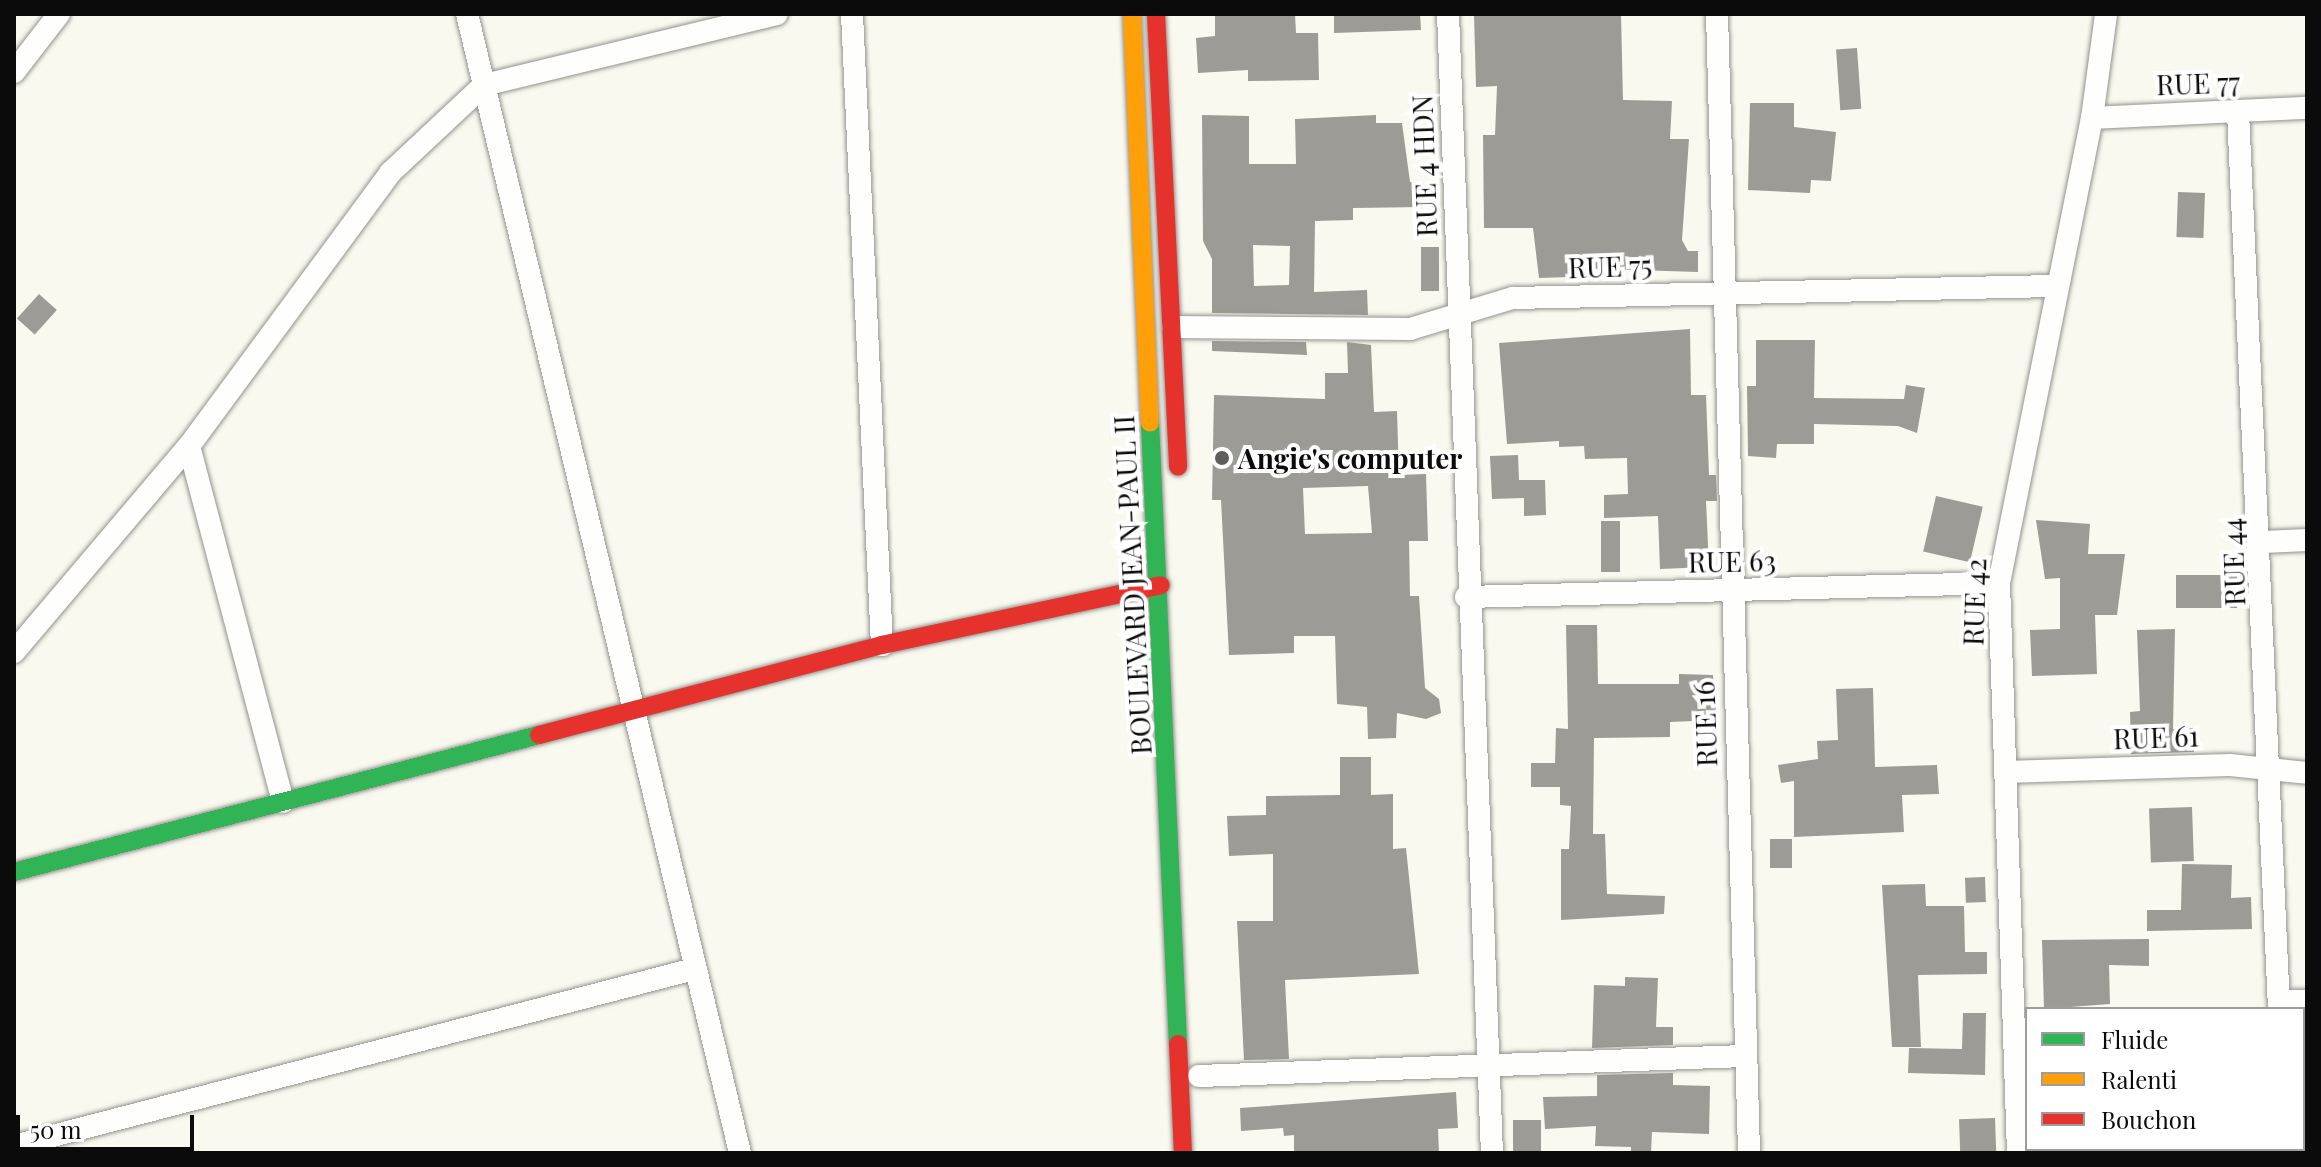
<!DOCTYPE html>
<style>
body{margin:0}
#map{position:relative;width:2321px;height:1167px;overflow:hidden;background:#faf9ef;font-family:"Playfair Display",serif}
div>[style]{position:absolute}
.building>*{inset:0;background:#9c9b95;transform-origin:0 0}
.roads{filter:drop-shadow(0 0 2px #93928e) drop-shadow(0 0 2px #93928e)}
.street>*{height:22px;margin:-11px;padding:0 11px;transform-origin:11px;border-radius:11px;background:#fefefd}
.fast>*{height:18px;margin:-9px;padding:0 9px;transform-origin:9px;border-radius:9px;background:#30b455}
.slow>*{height:18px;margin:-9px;padding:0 9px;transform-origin:9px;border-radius:9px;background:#ff9f0a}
.jam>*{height:18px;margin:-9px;padding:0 9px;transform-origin:9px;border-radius:9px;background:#e5322d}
.dots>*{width:22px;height:22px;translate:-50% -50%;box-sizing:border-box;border:4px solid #fff;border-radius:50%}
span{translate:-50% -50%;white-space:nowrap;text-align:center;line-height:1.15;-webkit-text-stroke:8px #fff;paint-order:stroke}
.street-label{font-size:28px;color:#0b0b0b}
.poi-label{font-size:28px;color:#0b0b0b;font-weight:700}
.left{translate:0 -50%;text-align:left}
.frame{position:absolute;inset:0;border:16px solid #0b0b0b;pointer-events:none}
.legend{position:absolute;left:2025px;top:1007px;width:280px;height:144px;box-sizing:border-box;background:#fff;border:2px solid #9d9d9d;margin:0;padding:10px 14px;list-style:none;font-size:24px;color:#0b0b0b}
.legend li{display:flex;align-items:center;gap:16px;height:40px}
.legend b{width:40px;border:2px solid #9d9d9d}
.scale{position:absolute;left:16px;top:1115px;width:178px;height:36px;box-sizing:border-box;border:4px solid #0b0b0b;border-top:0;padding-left:10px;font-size:24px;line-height:28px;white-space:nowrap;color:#0b0b0b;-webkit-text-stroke:6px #fff;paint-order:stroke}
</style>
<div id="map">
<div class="building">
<i style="clip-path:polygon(1215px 14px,1295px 14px,1296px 33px,1318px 33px,1319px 80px,1248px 81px,1248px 70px,1198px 73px,1196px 38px,1215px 36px)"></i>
<i style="clip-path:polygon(1334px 14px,1420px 14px,1421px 30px,1334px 33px)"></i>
<i style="clip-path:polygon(1474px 14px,1621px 14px,1623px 100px,1672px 101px,1670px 139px,1689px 139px,1682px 240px,1688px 251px,1698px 251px,1698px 272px,1570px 268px,1570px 277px,1539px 278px,1533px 228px,1484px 228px,1483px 135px,1495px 135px,1497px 86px,1476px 87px)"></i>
<i style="left:1857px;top:48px;width:61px;height:21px;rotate:86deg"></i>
<i style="clip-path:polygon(1750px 103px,1794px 103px,1794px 127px,1836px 132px,1831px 181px,1811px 180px,1810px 193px,1748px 190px)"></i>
<i style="clip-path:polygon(evenodd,1202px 115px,1249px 116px,1249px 164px,1296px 164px,1295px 119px,1376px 115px,1376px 123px,1402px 123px,1410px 182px,1424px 182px,1423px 207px,1353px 208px,1353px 220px,1315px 221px,1314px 292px,1367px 290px,1368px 315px,1212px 313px,1212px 259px,1203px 241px,1202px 115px,1253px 245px,1290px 246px,1289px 285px,1254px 286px,1253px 245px)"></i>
<i style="left:2178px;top:192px;width:27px;height:45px;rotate:2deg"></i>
<i style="left:1421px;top:247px;width:18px;height:44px"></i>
<i style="left:39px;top:294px;width:24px;height:33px;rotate:42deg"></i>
<i style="clip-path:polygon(1690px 329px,1691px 395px,1706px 395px,1709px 475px,1716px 475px,1717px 501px,1706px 501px,1709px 567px,1660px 569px,1658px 516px,1604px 518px,1604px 495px,1628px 494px,1627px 458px,1585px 459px,1584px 446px,1559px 447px,1559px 441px,1507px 444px,1499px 343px)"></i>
<i style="clip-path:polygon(1756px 340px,1815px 340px,1814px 398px,1904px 399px,1906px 385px,1925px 388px,1917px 433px,1898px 426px,1814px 424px,1814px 444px,1777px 444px,1776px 458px,1748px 456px,1747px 386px,1756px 386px)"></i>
<i style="clip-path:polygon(1212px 341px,1306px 342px,1307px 355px,1212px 351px)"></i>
<i style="clip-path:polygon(evenodd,1347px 342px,1371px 345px,1374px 412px,1397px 411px,1399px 475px,1426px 474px,1428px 541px,1409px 541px,1410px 596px,1419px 596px,1425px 688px,1439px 699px,1441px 713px,1426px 719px,1397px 713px,1396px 738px,1368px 739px,1367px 707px,1337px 704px,1335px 636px,1294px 636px,1294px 653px,1229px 655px,1221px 500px,1212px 500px,1214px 395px,1325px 399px,1325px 373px,1348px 373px,1347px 342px,1368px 486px,1372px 533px,1305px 534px,1303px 488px,1368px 486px)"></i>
<i style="clip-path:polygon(1518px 455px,1519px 480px,1545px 480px,1546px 515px,1524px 516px,1524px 498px,1492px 499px,1490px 456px)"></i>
<i style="left:1936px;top:496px;width:48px;height:57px;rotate:13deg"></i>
<i style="clip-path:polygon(2036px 520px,2090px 524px,2088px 554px,2125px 554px,2117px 615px,2095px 615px,2097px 674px,2032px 676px,2030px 630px,2060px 629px,2060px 578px,2045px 579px)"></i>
<i style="left:1620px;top:521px;width:51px;height:19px;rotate:90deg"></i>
<i style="left:2176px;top:575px;width:61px;height:33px"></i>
<i style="clip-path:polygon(1566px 625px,1597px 625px,1598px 684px,1679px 684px,1679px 674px,1713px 675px,1717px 720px,1670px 722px,1670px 737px,1594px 738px,1593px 834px,1605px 834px,1607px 894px,1665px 896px,1664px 914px,1561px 920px,1561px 849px,1569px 849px,1571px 806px,1560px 805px,1560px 787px,1531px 787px,1531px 763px,1555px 763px,1556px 728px,1568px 729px)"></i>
<i style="clip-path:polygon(2175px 629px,2173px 729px,2193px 728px,2194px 752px,2131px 754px,2130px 712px,2140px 711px,2137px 630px)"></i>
<i style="clip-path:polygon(1873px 688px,1875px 767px,1937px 765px,1939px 794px,1902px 795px,1904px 832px,1794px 837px,1794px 781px,1781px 783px,1778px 765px,1818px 759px,1817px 741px,1838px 740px,1836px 689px)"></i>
<i style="clip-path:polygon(1340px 757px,1371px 757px,1371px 795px,1393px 794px,1393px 849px,1406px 848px,1419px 974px,1285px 980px,1289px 1059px,1244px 1060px,1237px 921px,1273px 921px,1273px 854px,1229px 856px,1227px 816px,1266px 815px,1266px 796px,1340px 795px)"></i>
<i style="left:2192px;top:807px;width:54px;height:43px;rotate:88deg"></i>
<i style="left:1770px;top:839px;width:22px;height:29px"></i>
<i style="clip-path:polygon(2182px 864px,2232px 865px,2231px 898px,2251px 897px,2252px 929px,2147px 931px,2147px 910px,2181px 910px)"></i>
<i style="left:1985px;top:877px;width:25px;height:20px;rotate:88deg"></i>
<i style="clip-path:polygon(1925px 884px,1926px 906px,1964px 906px,1965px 952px,1987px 952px,1987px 974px,1918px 975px,1921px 1047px,1892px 1047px,1882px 885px)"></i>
<i style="clip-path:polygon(2149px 939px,2149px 966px,2109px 965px,2110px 1004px,2044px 1009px,2042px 940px)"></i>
<i style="clip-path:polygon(1625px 977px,1658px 978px,1656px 1027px,1673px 1027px,1673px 1045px,1592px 1048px,1594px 985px,1625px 986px)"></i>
<i style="clip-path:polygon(1963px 1013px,1986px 1013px,1985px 1075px,1908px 1073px,1909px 1048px,1962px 1049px)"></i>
<i style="clip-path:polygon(1673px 1073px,1673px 1085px,1710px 1086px,1709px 1134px,1652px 1132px,1651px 1153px,1631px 1153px,1631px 1147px,1595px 1146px,1596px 1126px,1545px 1129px,1543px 1097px,1597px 1096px,1597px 1075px)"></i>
<i style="clip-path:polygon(1456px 1092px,1458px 1128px,1438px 1129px,1439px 1153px,1294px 1153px,1294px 1135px,1284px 1136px,1283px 1128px,1241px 1131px,1240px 1108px)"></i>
<i style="left:1995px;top:1118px;width:35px;height:36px;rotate:88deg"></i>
<i style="left:1513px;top:1120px;width:28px;height:33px"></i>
</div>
<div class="roads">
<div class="street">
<i style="left:467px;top:14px;width:1171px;rotate:76.52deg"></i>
<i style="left:852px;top:14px;width:632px;rotate:87.28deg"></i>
<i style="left:1448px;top:14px;width:1140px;rotate:87.79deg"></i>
<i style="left:1717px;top:14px;width:1139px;rotate:88.39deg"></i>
<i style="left:14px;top:72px;width:73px;rotate:-52.2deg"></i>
<i style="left:2238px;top:112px;width:898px;rotate:87.38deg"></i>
<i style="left:2092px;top:118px;width:215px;rotate:-2.7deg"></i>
<i style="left:1173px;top:327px;width:237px;rotate:0.5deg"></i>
<i style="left:1410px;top:329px;width:108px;rotate:-16.8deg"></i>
<i style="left:1513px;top:298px;width:541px;rotate:-1.27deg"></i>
<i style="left:189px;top:446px;width:368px;rotate:75.2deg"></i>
<i style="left:2263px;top:542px;width:44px;rotate:-2.6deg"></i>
<i style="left:1466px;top:597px;width:533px;rotate:-1.5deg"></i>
<i style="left:14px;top:652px;width:270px;rotate:-49.7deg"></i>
<i style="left:189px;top:446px;width:339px;rotate:-53.6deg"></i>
<i style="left:390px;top:173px;width:129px;rotate:-43.1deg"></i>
<i style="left:484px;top:85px;width:301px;rotate:-13.6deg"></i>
<i style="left:2005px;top:772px;width:225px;rotate:-1.8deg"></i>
<i style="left:2230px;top:765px;width:77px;rotate:5.9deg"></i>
<i style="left:2279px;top:1001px;width:28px"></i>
<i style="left:1199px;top:1076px;width:546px;rotate:-2.1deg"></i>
<i style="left:14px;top:1146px;width:699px;rotate:-14.59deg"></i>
<i style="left:2285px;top:1149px;width:4px;rotate:90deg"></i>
<i style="left:2018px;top:1153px;width:570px;rotate:-91.91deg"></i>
<i style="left:1999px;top:583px;width:474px;rotate:-78.7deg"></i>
<i style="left:2092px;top:118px;width:105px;rotate:-82.3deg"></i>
</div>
<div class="fast">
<i style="left:1150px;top:423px;width:622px;rotate:87.42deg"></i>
<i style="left:14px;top:872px;width:543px;rotate:-14.63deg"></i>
</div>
<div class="slow">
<i style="left:1132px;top:14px;width:409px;rotate:87.5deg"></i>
</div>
<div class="jam">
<i style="left:1156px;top:14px;width:453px;rotate:87.2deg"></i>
<i style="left:539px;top:735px;width:355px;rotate:-14.7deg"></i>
<i style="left:882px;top:645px;width:285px;rotate:-12.1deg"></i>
<i style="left:1178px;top:1044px;width:109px;rotate:87.4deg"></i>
</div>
</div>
<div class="dots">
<i style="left:1222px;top:458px;background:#5f5e5b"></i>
</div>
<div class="street-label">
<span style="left:2198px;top:83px;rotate:-2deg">RUE 77</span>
<span style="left:1424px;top:166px;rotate:-92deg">RUE 4 HDN</span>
<span style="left:1610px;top:266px;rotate:-2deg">RUE 75</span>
<span style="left:1732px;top:561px;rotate:-1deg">RUE 63</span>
<span style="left:2233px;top:562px;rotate:-92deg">RUE 44</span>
<span style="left:1132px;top:585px;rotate:-93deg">BOULEVARD JEAN-PAUL II</span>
<span style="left:1974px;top:602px;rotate:-88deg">RUE 42</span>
<span style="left:1705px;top:724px;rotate:-92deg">RUE 16</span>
<span style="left:2156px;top:737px;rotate:-2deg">RUE 61</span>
</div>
<div class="poi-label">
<span class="left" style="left:1238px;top:458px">Angie's computer</span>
</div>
<div class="frame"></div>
<ul class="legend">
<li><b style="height:10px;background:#30b455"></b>Fluide</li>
<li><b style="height:10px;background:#ff9f0a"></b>Ralenti</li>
<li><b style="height:10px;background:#e5322d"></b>Bouchon</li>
</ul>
<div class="scale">50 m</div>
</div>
